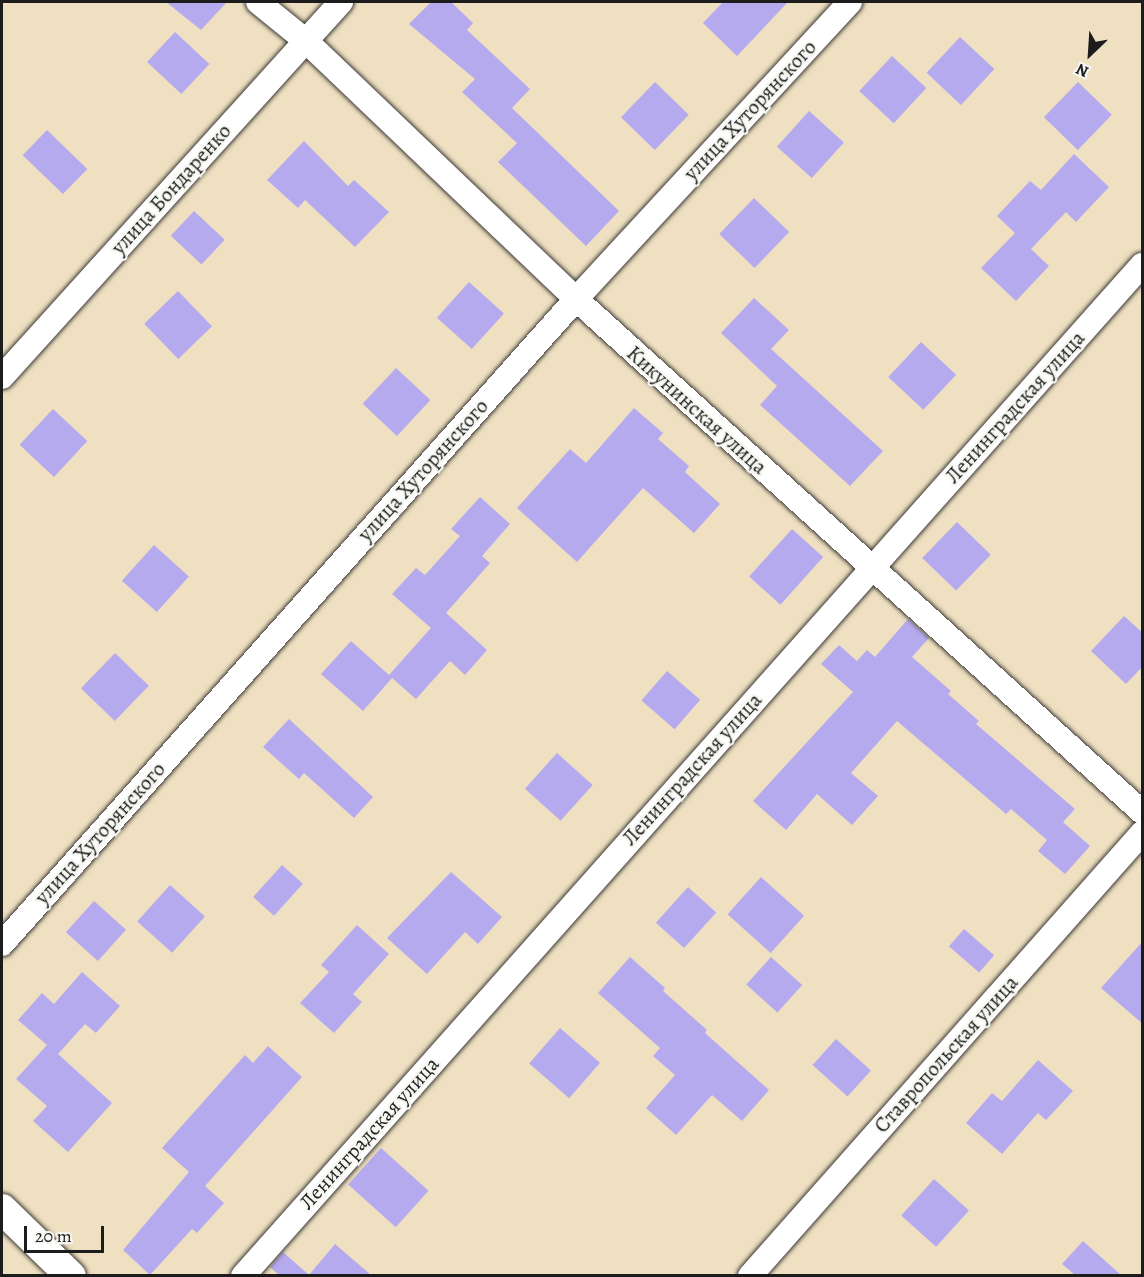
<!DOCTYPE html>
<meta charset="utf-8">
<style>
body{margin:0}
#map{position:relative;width:1144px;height:1277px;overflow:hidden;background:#efe0c2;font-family:Alegreya,serif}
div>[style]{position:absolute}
.building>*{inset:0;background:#b6aaef;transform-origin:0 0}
.roads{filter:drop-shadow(0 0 2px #3c3935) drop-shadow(0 0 2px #3c3935)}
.minor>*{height:24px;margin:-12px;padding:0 12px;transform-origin:12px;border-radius:12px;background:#fff}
.tertiary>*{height:30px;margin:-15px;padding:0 15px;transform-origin:15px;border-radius:15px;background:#fff}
span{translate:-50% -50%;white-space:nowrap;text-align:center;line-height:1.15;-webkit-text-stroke:4.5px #f6f6f2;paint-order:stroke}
.street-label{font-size:21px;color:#1c1c1c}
.frame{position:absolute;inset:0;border:3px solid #1c1c1c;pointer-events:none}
.north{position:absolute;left:1060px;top:24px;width:60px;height:60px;-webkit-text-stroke:4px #f6f6f2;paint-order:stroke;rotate:205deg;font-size:16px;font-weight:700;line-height:24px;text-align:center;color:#1c1c1c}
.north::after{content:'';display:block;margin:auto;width:21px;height:27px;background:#1c1c1c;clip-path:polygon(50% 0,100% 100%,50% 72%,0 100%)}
.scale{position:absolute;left:24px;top:1226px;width:80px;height:27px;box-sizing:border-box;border:3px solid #1c1c1c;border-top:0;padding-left:8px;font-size:18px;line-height:21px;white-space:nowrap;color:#1c1c1c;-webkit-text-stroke:4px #f6f6f2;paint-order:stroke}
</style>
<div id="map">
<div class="building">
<i style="clip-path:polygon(166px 2px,227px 2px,201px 30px)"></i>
<i style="clip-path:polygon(431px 2px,451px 2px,473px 23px,467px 30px,530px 89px,512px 108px,619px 211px,586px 246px,498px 162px,517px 143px,462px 92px,475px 79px,409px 24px)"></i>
<i style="clip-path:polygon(723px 2px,788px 2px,737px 56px,703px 23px)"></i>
<i style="left:175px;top:32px;width:47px;height:41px;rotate:43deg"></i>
<i style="left:960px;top:37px;width:47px;height:49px;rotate:43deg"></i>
<i style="left:892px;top:56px;width:47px;height:48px;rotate:43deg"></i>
<i style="left:655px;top:82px;width:47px;height:49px;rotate:44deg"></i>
<i style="left:1078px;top:82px;width:47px;height:49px;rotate:44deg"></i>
<i style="left:809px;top:111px;width:47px;height:48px;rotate:42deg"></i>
<i style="left:47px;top:130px;width:56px;height:35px;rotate:44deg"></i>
<i style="clip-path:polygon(304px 141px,348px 186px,354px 180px,389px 212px,355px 247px,305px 200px,298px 208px,267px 180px)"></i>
<i style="clip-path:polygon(1074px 154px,1109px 187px,1076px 222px,1066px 212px,1031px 249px,1049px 266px,1016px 301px,981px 268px,1015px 233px,997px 216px,1030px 181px,1041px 190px)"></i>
<i style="left:754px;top:198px;width:49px;height:50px;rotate:44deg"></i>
<i style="left:194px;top:211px;width:42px;height:34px;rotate:43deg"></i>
<i style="left:469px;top:282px;width:47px;height:48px;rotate:42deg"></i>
<i style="left:178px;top:291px;width:49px;height:47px;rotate:46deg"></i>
<i style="clip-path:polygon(754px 298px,789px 330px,771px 349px,883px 451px,850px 486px,760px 405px,777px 386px,721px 333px)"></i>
<i style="left:921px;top:342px;width:48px;height:48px;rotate:43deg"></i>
<i style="left:396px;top:368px;width:47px;height:49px;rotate:43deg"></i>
<i style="clip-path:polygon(634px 408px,663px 433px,658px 439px,689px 466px,685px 472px,720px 504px,694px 533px,643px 488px,577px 562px,517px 508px,570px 449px,586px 463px)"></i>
<i style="left:53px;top:409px;width:47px;height:49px;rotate:43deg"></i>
<i style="clip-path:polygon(480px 497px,510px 524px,482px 556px,490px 563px,446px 613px,487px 650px,465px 675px,450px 661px,416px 699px,392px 678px,363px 711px,321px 674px,351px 641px,389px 675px,431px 628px,392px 594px,416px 568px,425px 575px,460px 536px,451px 529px)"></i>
<i style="left:957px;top:522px;width:47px;height:50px;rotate:44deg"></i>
<i style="left:792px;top:529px;width:42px;height:64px;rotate:42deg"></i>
<i style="left:154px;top:545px;width:47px;height:48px;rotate:42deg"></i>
<i style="clip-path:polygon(1124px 616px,1143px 633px,1143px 666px,1126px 684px,1091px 651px)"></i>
<i style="clip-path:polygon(908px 619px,929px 638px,912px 657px,951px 691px,948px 694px,979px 721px,976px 724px,1075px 809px,1063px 822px,1090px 846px,1065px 874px,1038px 851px,1047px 840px,1011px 809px,1006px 814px,897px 721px,851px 773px,878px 796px,852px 825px,817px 794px,786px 830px,753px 801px,853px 692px,821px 664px,839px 645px,857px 661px,867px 650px,875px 657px)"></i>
<i style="left:115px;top:653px;width:47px;height:49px;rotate:44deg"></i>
<i style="left:667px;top:671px;width:44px;height:39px;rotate:41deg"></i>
<i style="clip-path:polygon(289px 719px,373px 797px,354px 818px,304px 773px,299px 779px,263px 747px)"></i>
<i style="left:557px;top:753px;width:48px;height:48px;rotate:42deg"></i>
<i style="left:282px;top:865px;width:28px;height:43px;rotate:42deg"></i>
<i style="clip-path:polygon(451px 872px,502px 917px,478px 944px,465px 932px,427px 974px,387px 938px)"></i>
<i style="left:761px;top:877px;width:58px;height:50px;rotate:42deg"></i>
<i style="left:170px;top:885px;width:47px;height:49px;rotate:42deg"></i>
<i style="left:688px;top:887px;width:38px;height:48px;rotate:42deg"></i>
<i style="left:94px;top:901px;width:43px;height:42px;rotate:42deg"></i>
<i style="clip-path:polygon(357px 925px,389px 954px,353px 994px,362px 1002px,334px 1033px,300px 1003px,329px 972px,321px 965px)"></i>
<i style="left:964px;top:929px;width:40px;height:23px;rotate:41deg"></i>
<i style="clip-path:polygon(1143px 941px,1143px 1024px,1101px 988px)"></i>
<i style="clip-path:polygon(630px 957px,665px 988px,663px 991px,707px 1030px,705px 1033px,769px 1090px,742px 1121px,712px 1095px,676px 1135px,646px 1108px,675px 1075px,653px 1056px,660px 1048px,598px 993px)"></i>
<i style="left:771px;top:957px;width:42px;height:37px;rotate:42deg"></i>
<i style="clip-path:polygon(82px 972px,120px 1006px,96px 1033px,85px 1024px,58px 1054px,112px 1103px,68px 1152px,33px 1121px,47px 1106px,16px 1079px,47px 1045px,18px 1020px,42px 993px,54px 1004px)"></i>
<i style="left:560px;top:1028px;width:53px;height:47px;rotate:41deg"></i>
<i style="left:836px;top:1039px;width:47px;height:35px;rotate:42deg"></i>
<i style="clip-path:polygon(268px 1046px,302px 1077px,205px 1186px,224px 1203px,197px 1233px,192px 1229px,150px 1275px,123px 1250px,189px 1172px,162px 1148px,245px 1055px,253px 1063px)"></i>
<i style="clip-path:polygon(1038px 1060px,1073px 1091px,1046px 1120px,1038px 1113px,1002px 1154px,966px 1123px,992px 1093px,1002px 1101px)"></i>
<i style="left:381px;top:1148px;width:64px;height:49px;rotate:42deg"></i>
<i style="left:934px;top:1179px;width:47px;height:49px;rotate:42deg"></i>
<i style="clip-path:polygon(1083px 1241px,1121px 1275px,1075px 1275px,1062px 1264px)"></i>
<i style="clip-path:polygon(335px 1244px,371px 1275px,279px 1275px,270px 1267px,283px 1252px,309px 1275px)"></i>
</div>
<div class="roads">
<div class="minor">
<i style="left:258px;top:2px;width:62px;rotate:39.1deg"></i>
<i style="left:306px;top:41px;width:373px;rotate:43.7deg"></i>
<i style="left:576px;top:299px;width:764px;rotate:42.19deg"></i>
<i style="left:2px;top:377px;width:506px;rotate:-47.89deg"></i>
<i style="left:2px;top:944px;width:863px;rotate:-48.33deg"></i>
<i style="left:576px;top:299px;width:404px;rotate:-47.3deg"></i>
<i style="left:243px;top:1276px;width:1353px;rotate:-48.36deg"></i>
<i style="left:750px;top:1276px;width:592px;rotate:-48.5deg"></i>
</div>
<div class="tertiary">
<i style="left:2px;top:1209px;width:96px;rotate:44.2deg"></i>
</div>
</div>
<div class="street-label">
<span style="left:750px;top:110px;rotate:-47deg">улица Хуторянского</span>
<span style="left:171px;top:189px;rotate:-48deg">улица Бондаренко</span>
<span style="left:1015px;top:407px;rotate:-48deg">Ленинградская улица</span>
<span style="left:697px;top:410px;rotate:42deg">Кикунинская улица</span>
<span style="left:423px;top:470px;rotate:-48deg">улица Хуторянского</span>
<span style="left:692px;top:769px;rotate:-48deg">Ленинградская улица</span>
<span style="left:100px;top:833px;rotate:-48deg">улица Хуторянского</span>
<span style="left:946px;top:1054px;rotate:-48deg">Ставропольская улица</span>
<span style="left:369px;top:1133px;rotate:-48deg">Ленинградская улица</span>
</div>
<div class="frame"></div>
<div class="north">N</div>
<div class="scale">20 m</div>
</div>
